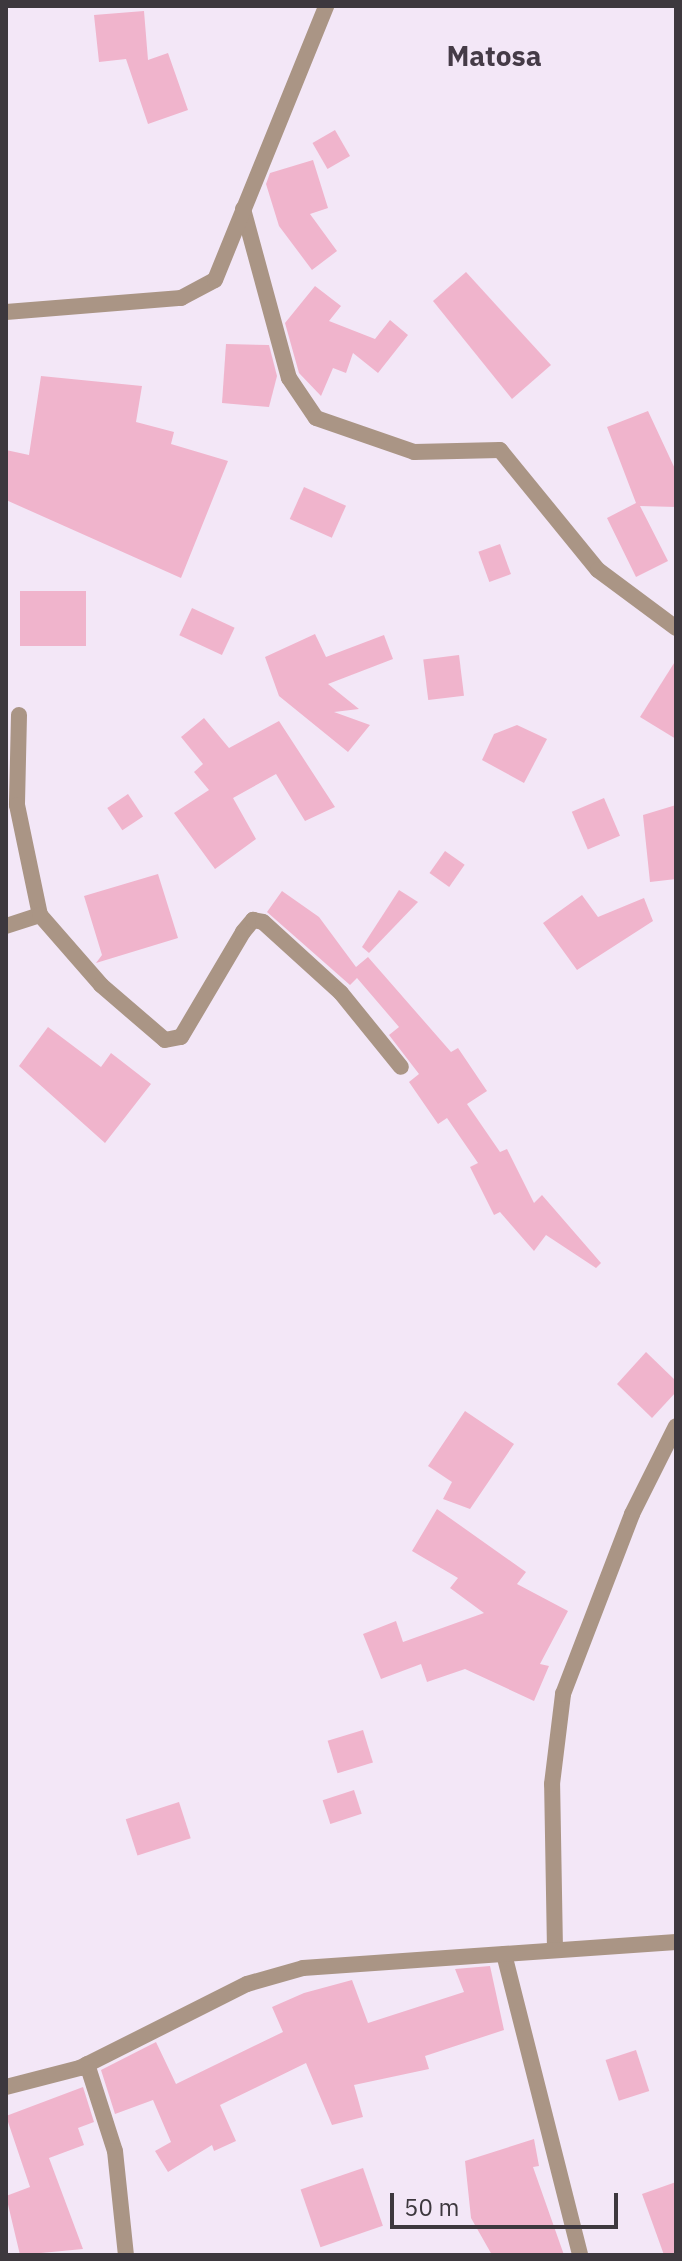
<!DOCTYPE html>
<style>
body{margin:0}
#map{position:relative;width:682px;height:2261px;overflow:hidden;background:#f3e7f7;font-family:"IBM Plex Sans",sans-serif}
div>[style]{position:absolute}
.building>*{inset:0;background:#f0b4cc;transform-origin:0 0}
.street>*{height:16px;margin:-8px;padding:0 8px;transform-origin:8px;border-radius:8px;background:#aa9585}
span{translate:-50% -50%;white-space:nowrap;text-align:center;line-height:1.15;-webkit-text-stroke:6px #f3e7f7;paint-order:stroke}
.quarter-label{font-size:28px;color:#453b47;font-weight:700}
.frame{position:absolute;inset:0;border:8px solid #3d383e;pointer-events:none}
.scale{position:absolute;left:390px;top:2193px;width:228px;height:36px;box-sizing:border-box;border:4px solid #3d383e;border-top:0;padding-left:10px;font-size:24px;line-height:28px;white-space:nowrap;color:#3d383e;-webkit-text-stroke:6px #f3e7f7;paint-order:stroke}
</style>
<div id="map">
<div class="building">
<i style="clip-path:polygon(144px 11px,148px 60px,168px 53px,188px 110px,148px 124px,126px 59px,99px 62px,94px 15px)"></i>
<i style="left:335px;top:130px;width:30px;height:26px;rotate:60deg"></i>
<i style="clip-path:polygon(313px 160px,328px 208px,310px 214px,337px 251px,312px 270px,279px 226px,266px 184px,270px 173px)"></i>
<i style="clip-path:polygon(466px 272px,551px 365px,512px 399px,433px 301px)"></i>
<i style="clip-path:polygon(315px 286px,341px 306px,329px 321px,375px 339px,390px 320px,408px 335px,378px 373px,353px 353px,346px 373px,333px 368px,321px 396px,299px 373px,285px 323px)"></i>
<i style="clip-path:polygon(226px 344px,269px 345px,277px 376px,269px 407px,222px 403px)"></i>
<i style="clip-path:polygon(41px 376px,142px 386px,136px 422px,174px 432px,171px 444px,228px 461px,181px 578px,6px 500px,6px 450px,29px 455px)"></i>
<i style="clip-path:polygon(648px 411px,676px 471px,676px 507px,640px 506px,668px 561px,636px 577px,607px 518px,636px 503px,607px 427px)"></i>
<i style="left:304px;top:487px;width:46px;height:35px;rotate:24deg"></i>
<i style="left:500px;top:544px;width:32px;height:23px;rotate:70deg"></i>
<i style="left:86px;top:591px;width:55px;height:66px;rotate:90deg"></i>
<i style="left:192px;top:608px;width:47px;height:30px;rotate:25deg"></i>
<i style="clip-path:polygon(315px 634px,326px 657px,384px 635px,393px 659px,328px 684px,359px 709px,334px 712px,370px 725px,348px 752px,279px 696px,265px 657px)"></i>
<i style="left:459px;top:655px;width:41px;height:36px;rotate:83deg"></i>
<i style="clip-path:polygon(676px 660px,676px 739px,640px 717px)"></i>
<i style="clip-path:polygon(204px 718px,229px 748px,279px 721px,335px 807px,305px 821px,276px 774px,233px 798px,256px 839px,215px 869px,174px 813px,209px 790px,194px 772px,203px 764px,181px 737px)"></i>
<i style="clip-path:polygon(517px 725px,547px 739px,524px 783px,482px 760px,494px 734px)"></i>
<i style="left:128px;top:794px;width:27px;height:25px;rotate:56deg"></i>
<i style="left:604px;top:798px;width:41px;height:35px;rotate:67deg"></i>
<i style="clip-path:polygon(676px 805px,676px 879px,650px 882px,643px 815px)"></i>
<i style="left:445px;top:851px;width:24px;height:27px;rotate:35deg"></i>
<i style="clip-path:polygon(158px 874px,178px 938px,96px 963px,102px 955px,84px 896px)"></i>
<i style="clip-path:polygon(399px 890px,418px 902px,369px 953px,362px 947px)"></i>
<i style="clip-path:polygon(282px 891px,319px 917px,356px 967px,368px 957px,451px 1052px,458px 1048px,487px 1091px,467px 1104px,500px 1152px,507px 1149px,534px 1203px,542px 1195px,601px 1263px,596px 1268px,546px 1235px,534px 1251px,500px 1212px,494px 1215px,470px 1167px,478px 1163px,447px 1118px,438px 1124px,409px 1082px,419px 1074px,389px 1035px,399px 1027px,357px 978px,350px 985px,267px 912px)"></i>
<i style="clip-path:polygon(582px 895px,598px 917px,644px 898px,653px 921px,577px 970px,543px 923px)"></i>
<i style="clip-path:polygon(48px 1027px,101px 1067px,111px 1053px,151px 1084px,105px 1143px,19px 1066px)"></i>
<i style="clip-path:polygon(646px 1352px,676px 1381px,676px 1392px,652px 1418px,617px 1384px)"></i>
<i style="clip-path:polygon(465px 1411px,514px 1444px,470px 1509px,443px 1499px,452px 1482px,428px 1466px)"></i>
<i style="clip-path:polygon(437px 1509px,526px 1572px,517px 1584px,568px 1611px,540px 1664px,549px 1666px,534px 1701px,465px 1669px,427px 1682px,421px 1664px,381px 1679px,363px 1634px,396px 1621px,403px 1642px,484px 1613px,450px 1588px,458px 1578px,412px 1551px)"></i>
<i style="left:363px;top:1730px;width:34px;height:37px;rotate:73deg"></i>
<i style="left:354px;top:1790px;width:25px;height:33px;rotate:72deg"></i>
<i style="left:179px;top:1802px;width:38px;height:56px;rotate:72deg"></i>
<i style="clip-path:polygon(490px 1966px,504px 2030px,425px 2056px,429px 2069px,354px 2085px,363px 2117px,332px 2125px,306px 2063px,220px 2105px,236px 2141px,214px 2151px,212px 2145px,168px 2172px,155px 2151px,171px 2142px,153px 2100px,115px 2114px,101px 2070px,156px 2042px,176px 2084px,283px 2032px,272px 2007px,304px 1993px,352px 1980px,368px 2023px,464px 1992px,455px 1969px)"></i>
<i style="left:636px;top:2050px;width:43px;height:32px;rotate:72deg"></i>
<i style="clip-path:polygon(83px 2087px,94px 2122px,78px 2128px,84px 2145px,49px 2158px,83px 2249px,20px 2255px,6px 2196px,30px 2187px,6px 2116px)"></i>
<i style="clip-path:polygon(534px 2139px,539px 2166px,533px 2167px,564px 2255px,492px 2255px,471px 2218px,465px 2161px)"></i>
<i style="left:363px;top:2168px;width:61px;height:66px;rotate:71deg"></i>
<i style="clip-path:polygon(676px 2182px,676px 2255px,664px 2255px,642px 2194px)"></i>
</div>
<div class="street">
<i style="left:243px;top:209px;width:175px;rotate:74.8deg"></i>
<i style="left:289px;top:378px;width:48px;rotate:56deg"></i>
<i style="left:316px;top:418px;width:104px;rotate:19.1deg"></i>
<i style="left:414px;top:452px;width:86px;rotate:-1.3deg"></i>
<i style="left:500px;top:450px;width:155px;rotate:50.8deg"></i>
<i style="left:598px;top:570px;width:97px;rotate:36.6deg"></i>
<i style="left:6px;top:312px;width:176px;rotate:-4.6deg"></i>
<i style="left:181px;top:298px;width:38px;rotate:-28deg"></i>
<i style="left:215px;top:280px;width:296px;rotate:-67.9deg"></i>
<i style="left:19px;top:715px;width:90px;rotate:91.3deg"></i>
<i style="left:17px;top:805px;width:112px;rotate:78.2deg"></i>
<i style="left:6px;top:926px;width:36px;rotate:-18deg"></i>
<i style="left:40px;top:915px;width:93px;rotate:48.9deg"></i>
<i style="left:101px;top:985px;width:84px;rotate:40.7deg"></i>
<i style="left:165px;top:1040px;width:16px;rotate:-11deg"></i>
<i style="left:181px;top:1037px;width:122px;rotate:-59.4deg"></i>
<i style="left:243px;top:932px;width:16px;rotate:-50deg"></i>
<i style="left:253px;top:920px;width:10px;rotate:11deg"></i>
<i style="left:263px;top:922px;width:105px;rotate:42.3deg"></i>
<i style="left:341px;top:993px;width:95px;rotate:51deg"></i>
<i style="left:555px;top:1950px;width:166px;rotate:-91deg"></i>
<i style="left:552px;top:1784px;width:91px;rotate:-83deg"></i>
<i style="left:563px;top:1694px;width:193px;rotate:-69deg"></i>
<i style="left:632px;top:1514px;width:98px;rotate:-63.4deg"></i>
<i style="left:504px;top:1954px;width:310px;rotate:75.8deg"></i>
<i style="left:87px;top:2064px;width:91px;rotate:72.2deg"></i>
<i style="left:115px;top:2151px;width:105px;rotate:84deg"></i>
<i style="left:6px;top:2087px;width:76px;rotate:-14.4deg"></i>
<i style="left:80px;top:2068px;width:187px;rotate:-26.7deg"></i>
<i style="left:247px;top:1984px;width:58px;rotate:-15.9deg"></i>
<i style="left:303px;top:1968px;width:374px;rotate:-4deg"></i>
</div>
<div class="quarter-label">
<span style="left:494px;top:56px">Matosa</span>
</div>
<div class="frame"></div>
<div class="scale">50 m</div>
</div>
